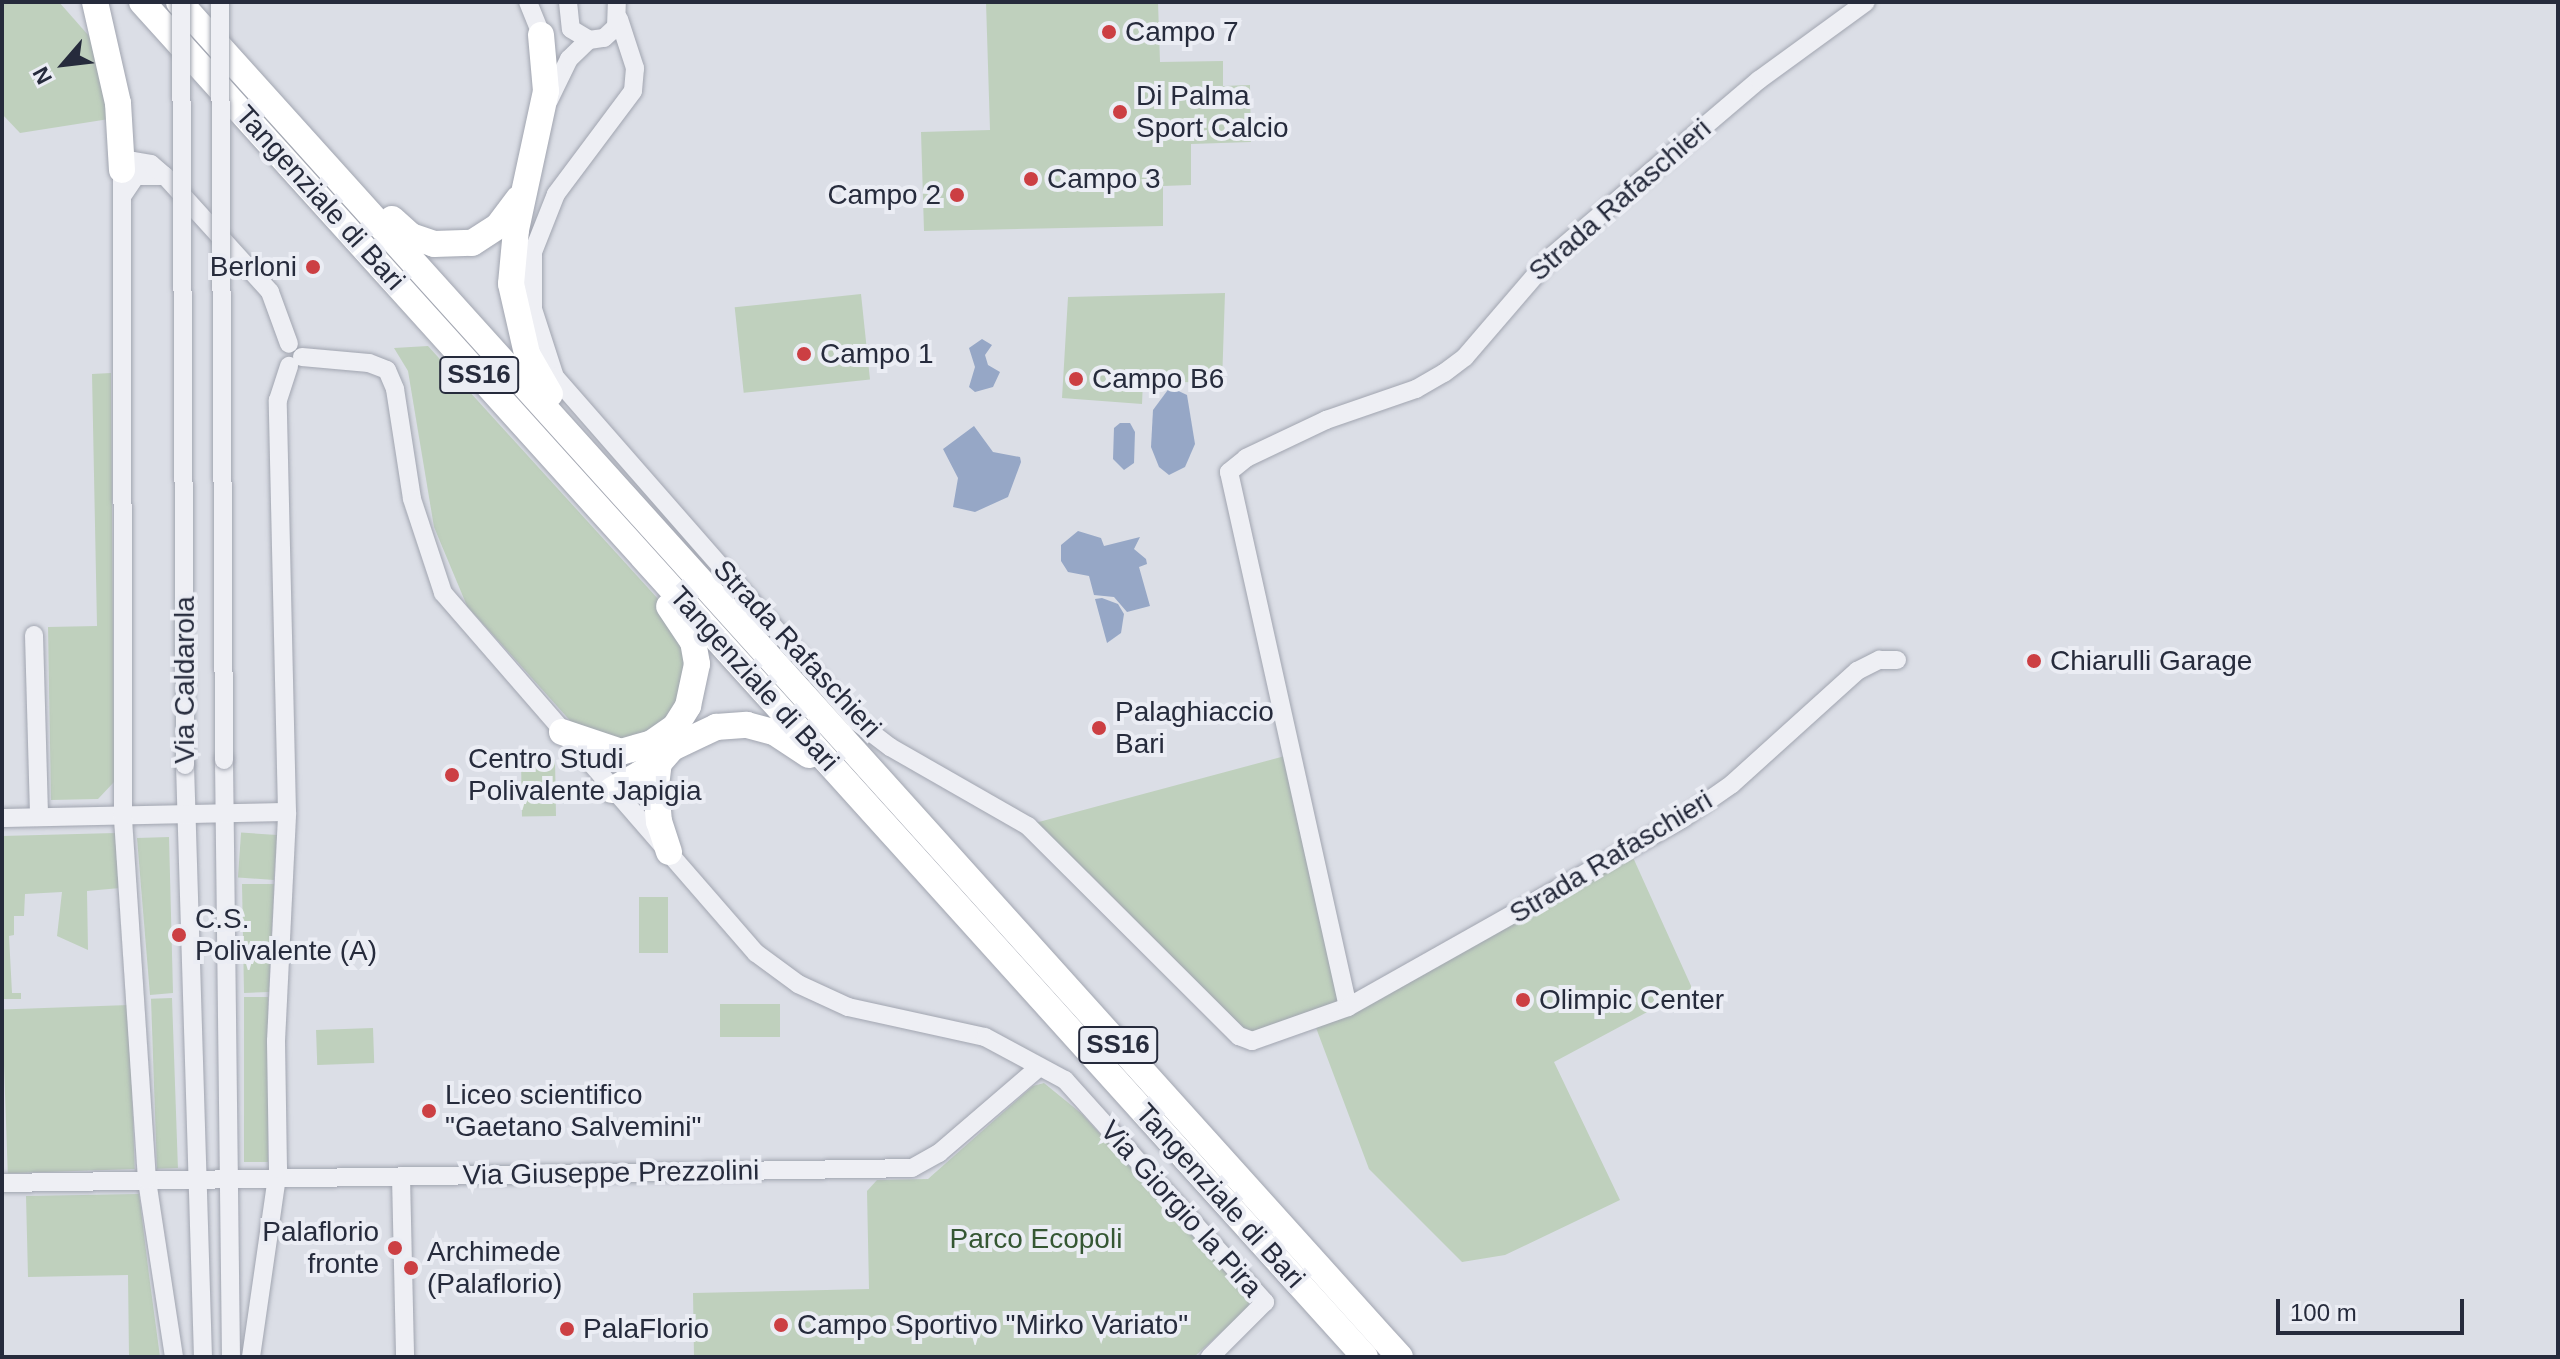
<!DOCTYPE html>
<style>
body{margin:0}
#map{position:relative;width:2560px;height:1359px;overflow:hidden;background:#dbdee6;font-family:Helvetica,sans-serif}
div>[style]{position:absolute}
.green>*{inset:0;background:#bfd0bd;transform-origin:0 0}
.water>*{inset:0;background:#96a7c6}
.roads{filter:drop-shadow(0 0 2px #a1a5b0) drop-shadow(0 0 2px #a1a5b0)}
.minor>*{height:18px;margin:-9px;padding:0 9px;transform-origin:9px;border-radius:9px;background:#eeeff4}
.highway>*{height:26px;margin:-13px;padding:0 13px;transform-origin:13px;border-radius:13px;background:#fff}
.bridges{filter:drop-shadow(0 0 2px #a1a5b0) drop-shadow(0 0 2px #a1a5b0)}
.minor-bridge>*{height:18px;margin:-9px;padding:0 9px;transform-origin:9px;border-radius:9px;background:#eeeff4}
.dots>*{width:22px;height:22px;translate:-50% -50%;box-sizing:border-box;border:4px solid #ebedf4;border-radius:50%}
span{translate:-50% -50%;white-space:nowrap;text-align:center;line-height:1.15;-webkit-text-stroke:8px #ebedf4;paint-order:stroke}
.shield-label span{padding:2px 6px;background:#ebedf4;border:2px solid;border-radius:6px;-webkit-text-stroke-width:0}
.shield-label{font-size:26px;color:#262b3c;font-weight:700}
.poi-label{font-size:28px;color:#262b3c}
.left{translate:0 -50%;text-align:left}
.right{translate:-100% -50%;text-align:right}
.street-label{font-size:28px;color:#262b3c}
.park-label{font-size:28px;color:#355733}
.frame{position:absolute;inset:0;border:4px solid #262b3c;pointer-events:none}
.north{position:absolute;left:24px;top:24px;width:80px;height:80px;-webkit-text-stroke:6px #ebedf4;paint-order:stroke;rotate:242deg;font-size:22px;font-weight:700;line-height:32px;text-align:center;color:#262b3c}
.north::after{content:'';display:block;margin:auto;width:28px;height:36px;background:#262b3c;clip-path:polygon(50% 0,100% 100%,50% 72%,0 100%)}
.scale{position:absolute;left:2276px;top:1299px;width:188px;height:36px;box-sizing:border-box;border:4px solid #262b3c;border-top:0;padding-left:10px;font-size:24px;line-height:28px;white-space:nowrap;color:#262b3c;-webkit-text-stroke:6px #ebedf4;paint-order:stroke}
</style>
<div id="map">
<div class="green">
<i style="clip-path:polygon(2px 2px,59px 2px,96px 44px,109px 119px,20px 133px,2px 114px)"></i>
<i style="clip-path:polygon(986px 2px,1158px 2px,1160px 62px,1223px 61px,1223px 86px,1250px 85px,1251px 142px,1191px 144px,1191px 185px,1163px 186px,1163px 226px,924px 231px,921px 132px,990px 130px)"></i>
<i style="clip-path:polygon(1225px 293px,1222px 383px,1143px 381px,1142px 404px,1062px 398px,1068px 297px)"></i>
<i style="left:861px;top:294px;width:86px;height:127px;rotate:84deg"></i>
<i style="clip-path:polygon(428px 346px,669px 611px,689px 652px,676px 710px,634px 743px,574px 725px,467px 606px,434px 527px,408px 371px,394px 348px)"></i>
<i style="clip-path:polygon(111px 373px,114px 782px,98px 799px,51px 800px,48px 627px,97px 626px,92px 374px)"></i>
<i style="clip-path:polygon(1285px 756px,1346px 1016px,1631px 853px,1692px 988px,1554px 1062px,1620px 1200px,1505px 1255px,1462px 1262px,1369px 1169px,1312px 1017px,1252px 1041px,1035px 823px)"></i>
<i style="left:555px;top:759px;width:57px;height:34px;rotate:89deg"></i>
<i style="clip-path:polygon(115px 833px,120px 888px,87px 891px,88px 950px,57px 936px,62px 892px,25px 894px,24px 916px,14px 916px,14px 935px,9px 936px,12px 993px,21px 993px,21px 999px,2px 999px,2px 836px)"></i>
<i style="left:277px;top:835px;width:45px;height:36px;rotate:94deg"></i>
<i style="clip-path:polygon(169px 837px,173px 993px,150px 995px,137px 838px)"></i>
<i style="clip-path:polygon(242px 884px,274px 884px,269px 992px,244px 993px)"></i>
<i style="left:639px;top:897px;width:29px;height:56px"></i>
<i style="left:268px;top:997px;width:165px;height:24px;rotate:90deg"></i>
<i style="left:172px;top:998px;width:170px;height:21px;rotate:88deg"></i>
<i style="left:780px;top:1004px;width:33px;height:60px;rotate:90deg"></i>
<i style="left:129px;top:1005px;width:164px;height:127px;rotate:88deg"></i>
<i style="left:373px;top:1028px;width:35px;height:57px;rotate:88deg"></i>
<i style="clip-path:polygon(1044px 1083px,1082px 1114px,1250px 1299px,1248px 1308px,1194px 1357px,694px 1357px,693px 1293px,869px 1289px,867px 1191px,877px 1180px,928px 1179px,1033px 1086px)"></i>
<i style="clip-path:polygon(139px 1194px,149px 1275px,160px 1357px,129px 1357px,128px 1275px,28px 1277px,26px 1196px)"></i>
</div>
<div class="water">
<i style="clip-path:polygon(982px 339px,992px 345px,985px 355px,988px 365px,1000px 372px,993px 387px,975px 392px,969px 387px,975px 367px,969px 348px)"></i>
<i style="clip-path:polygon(1170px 387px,1187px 395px,1195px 444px,1185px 467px,1169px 475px,1159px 467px,1151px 447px,1153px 410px)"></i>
<i style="clip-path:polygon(1120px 423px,1130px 423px,1135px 432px,1134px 463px,1124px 470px,1113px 459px,1114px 428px)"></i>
<i style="clip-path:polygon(974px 426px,993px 452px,1020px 457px,1021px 462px,1008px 497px,975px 512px,953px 507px,958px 478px,943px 449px)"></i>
<i style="clip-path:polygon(1078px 531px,1101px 538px,1104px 546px,1140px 537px,1134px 549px,1146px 559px,1147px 564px,1139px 567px,1150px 606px,1127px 612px,1114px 597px,1094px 595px,1089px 576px,1068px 572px,1061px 561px,1061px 545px)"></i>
<i style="clip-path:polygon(1102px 598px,1118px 604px,1124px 614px,1121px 633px,1107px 643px,1095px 599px)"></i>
</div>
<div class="roads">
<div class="minor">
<i style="left:528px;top:2px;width:35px;rotate:68deg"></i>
<i style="left:568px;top:2px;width:27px;rotate:84deg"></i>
<i style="left:571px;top:29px;width:21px;rotate:31deg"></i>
<i style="left:589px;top:40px;width:15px;rotate:-8deg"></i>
<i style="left:604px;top:38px;width:16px;rotate:-43deg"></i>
<i style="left:616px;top:27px;width:25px;rotate:-88deg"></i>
<i style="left:619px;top:19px;width:52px;rotate:71.9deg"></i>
<i style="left:635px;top:68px;width:23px;rotate:95deg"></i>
<i style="left:633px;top:91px;width:129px;rotate:126.8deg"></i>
<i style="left:556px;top:194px;width:62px;rotate:111.6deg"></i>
<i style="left:533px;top:252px;width:57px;rotate:90deg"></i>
<i style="left:533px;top:309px;width:71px;rotate:72.1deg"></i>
<i style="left:555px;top:377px;width:457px;rotate:48.8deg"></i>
<i style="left:856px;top:721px;width:43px;rotate:37.4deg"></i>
<i style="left:890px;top:747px;width:159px;rotate:29.8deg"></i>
<i style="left:1028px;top:826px;width:298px;rotate:44.9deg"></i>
<i style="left:1239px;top:1036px;width:14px;rotate:21deg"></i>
<i style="left:1252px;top:1041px;width:102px;rotate:-19.5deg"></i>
<i style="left:1348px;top:1007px;width:548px;rotate:-102.54deg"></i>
<i style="left:1229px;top:472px;width:22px;rotate:-39deg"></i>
<i style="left:1246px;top:458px;width:89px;rotate:-25.4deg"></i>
<i style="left:1326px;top:420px;width:95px;rotate:-19deg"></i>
<i style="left:1416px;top:389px;width:32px;rotate:-30deg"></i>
<i style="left:1444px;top:373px;width:26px;rotate:-37deg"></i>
<i style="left:1465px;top:357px;width:133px;rotate:-49.3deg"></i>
<i style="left:1552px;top:256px;width:272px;rotate:-40.4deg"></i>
<i style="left:1759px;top:80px;width:132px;rotate:-36.1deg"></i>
<i style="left:549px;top:100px;width:46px;rotate:-64deg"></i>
<i style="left:569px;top:59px;width:28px;rotate:-44deg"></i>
<i style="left:123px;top:195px;width:23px;rotate:-56deg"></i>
<i style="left:136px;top:176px;width:29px"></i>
<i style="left:302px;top:357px;width:67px;rotate:5.1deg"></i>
<i style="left:369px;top:363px;width:19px;rotate:21deg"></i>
<i style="left:387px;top:370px;width:21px;rotate:67deg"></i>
<i style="left:395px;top:389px;width:111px;rotate:81.2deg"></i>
<i style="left:412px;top:499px;width:99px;rotate:71.7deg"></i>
<i style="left:443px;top:593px;width:477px;rotate:49deg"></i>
<i style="left:756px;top:953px;width:52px;rotate:36.4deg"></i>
<i style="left:798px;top:984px;width:55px;rotate:24.7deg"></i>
<i style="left:848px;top:1007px;width:140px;rotate:12.4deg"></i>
<i style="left:985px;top:1037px;width:91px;rotate:28.3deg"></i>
<i style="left:1065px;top:1080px;width:299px;rotate:48deg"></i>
<i style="left:1265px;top:1302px;width:78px;rotate:135deg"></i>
<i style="left:34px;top:635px;width:182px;rotate:88.4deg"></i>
<i style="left:224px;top:760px;width:597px;rotate:89.33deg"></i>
<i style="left:185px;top:765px;width:592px;rotate:88.26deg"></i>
<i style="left:2px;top:818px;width:285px;rotate:-1.2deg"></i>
<i style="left:1348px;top:1007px;width:383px;rotate:-29.4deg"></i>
<i style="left:1682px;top:819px;width:61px;rotate:-35deg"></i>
<i style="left:1732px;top:784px;width:169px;rotate:-42.1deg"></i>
<i style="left:1857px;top:671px;width:25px;rotate:-27deg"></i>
<i style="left:1879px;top:660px;width:18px"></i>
<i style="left:401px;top:1177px;width:180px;rotate:88.7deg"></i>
<i style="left:2px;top:1183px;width:910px;rotate:-0.94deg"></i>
<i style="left:912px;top:1168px;width:31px;rotate:-29deg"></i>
<i style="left:939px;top:1153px;width:130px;rotate:-40.6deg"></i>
<i style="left:174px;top:1357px;width:179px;rotate:-98.7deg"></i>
<i style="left:147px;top:1180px;width:366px;rotate:-93.8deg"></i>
<i style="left:123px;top:815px;width:645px;rotate:-90.09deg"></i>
<i style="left:122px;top:170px;width:14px;rotate:-39deg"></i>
<i style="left:133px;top:161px;width:18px;rotate:9deg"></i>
<i style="left:151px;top:164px;width:18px;rotate:41deg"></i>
<i style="left:165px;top:176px;width:156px;rotate:47.8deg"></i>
<i style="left:270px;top:292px;width:55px;rotate:69.9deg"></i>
<i style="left:251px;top:1357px;width:190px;rotate:-81.8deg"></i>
<i style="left:278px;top:1169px;width:128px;rotate:-90.9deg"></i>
<i style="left:276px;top:1041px;width:229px;rotate:-87.2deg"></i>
<i style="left:287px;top:812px;width:412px;rotate:-91.3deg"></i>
<i style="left:278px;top:400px;width:36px;rotate:-72deg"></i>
</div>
<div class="highway">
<i style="left:95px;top:2px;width:104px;rotate:77.2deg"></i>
<i style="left:118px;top:103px;width:67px;rotate:86.6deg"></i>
<i style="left:142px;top:2px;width:1825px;rotate:47.93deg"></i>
<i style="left:179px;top:2px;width:1824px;rotate:47.98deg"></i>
<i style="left:541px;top:35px;width:56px;rotate:84.9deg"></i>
<i style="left:546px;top:91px;width:142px;rotate:102.2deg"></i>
<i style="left:516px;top:230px;width:54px;rotate:95.3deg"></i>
<i style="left:511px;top:284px;width:72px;rotate:77.1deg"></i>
<i style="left:527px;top:354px;width:46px;rotate:60.1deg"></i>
<i style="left:392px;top:219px;width:25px;rotate:42deg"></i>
<i style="left:411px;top:236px;width:24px;rotate:19deg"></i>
<i style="left:434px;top:244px;width:38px;rotate:-2deg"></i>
<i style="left:472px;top:243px;width:31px;rotate:-33deg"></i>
<i style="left:498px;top:226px;width:34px;rotate:-53deg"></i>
<i style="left:562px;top:732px;width:62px;rotate:18.7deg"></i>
<i style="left:621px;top:752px;width:32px;rotate:-16deg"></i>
<i style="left:652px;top:743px;width:28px;rotate:-35deg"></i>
<i style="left:675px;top:727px;width:25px;rotate:-58deg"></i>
<i style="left:688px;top:706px;width:43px;rotate:-77.9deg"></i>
<i style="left:697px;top:664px;width:22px;rotate:-100deg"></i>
<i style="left:693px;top:642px;width:43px;rotate:-123.7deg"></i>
<i style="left:612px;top:790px;width:54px;rotate:-29.9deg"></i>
<i style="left:669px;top:852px;width:32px;rotate:-108deg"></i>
<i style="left:659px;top:822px;width:36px;rotate:-95deg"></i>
<i style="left:656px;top:786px;width:23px;rotate:-83deg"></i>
<i style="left:659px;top:763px;width:20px;rotate:-49deg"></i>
<i style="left:672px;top:748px;width:49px;rotate:-25.5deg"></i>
<i style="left:716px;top:727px;width:31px;rotate:-4deg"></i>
<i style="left:747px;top:725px;width:28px;rotate:15deg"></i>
<i style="left:774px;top:732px;width:42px;rotate:33.3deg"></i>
</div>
</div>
<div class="bridges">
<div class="minor-bridge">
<i style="left:181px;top:2px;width:763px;rotate:89.7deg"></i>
<i style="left:220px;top:2px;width:758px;rotate:89.7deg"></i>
</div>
</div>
<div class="dots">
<i style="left:1109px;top:32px;background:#cc3f43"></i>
<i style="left:1120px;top:112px;background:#cc3f43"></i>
<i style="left:1031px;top:179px;background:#cc3f43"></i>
<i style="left:957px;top:195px;background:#cc3f43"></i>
<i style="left:313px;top:267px;background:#cc3f43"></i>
<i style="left:804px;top:354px;background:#cc3f43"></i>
<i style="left:1076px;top:379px;background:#cc3f43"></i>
<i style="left:2034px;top:661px;background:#cc3f43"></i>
<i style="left:1099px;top:728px;background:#cc3f43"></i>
<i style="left:452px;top:775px;background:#cc3f43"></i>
<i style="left:179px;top:935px;background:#cc3f43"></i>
<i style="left:1523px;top:1000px;background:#cc3f43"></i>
<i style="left:429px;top:1111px;background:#cc3f43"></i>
<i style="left:395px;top:1248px;background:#cc3f43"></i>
<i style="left:411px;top:1268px;background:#cc3f43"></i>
<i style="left:781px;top:1325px;background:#cc3f43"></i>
<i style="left:567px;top:1329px;background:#cc3f43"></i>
</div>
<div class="shield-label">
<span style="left:479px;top:375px">SS16</span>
<span style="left:1118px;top:1045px">SS16</span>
</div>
<div class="poi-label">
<span class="left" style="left:1125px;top:32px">Campo 7</span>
<span class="left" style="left:1136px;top:112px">Di Palma<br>Sport Calcio</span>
<span class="left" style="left:1047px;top:179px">Campo 3</span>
<span class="right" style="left:941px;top:195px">Campo 2</span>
<span class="right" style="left:297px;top:267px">Berloni</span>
<span class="left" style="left:820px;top:354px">Campo 1</span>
<span class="left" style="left:1092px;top:379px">Campo B6</span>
<span class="left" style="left:2050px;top:661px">Chiarulli Garage</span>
<span class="left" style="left:1115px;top:728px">Palaghiaccio<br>Bari</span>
<span class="left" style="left:468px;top:775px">Centro Studi<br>Polivalente Japigia</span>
<span class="left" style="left:195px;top:935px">C.S.<br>Polivalente (A)</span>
<span class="left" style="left:1539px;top:1000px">Olimpic Center</span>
<span class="left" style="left:445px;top:1111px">Liceo scientifico<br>"Gaetano Salvemini"</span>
<span class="right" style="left:379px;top:1248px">Palaflorio<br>fronte</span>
<span class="left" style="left:427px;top:1268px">Archimede<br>(Palaflorio)</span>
<span class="left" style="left:797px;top:1325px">Campo Sportivo "Mirko Variato"</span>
<span class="left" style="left:583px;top:1329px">PalaFlorio</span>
</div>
<div class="street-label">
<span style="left:320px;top:198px;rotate:48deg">Tangenziale di Bari</span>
<span style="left:1620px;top:200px;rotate:-41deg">Strada Rafaschieri</span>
<span style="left:797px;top:649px;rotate:47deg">Strada Rafaschieri</span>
<span style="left:754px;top:679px;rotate:48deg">Tangenziale di Bari</span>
<span style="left:185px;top:680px;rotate:-90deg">Via Caldarola</span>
<span style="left:1611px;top:857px;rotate:-31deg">Strada Rafaschieri</span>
<span style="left:611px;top:1173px;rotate:-1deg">Via Giuseppe Prezzolini</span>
<span style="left:1220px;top:1196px;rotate:48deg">Tangenziale di Bari</span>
<span style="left:1181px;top:1209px;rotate:48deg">Via Giorgio la Pira</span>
</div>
<div class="park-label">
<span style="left:1036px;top:1239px">Parco Ecopoli</span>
</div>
<div class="frame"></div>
<div class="north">N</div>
<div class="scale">100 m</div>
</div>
